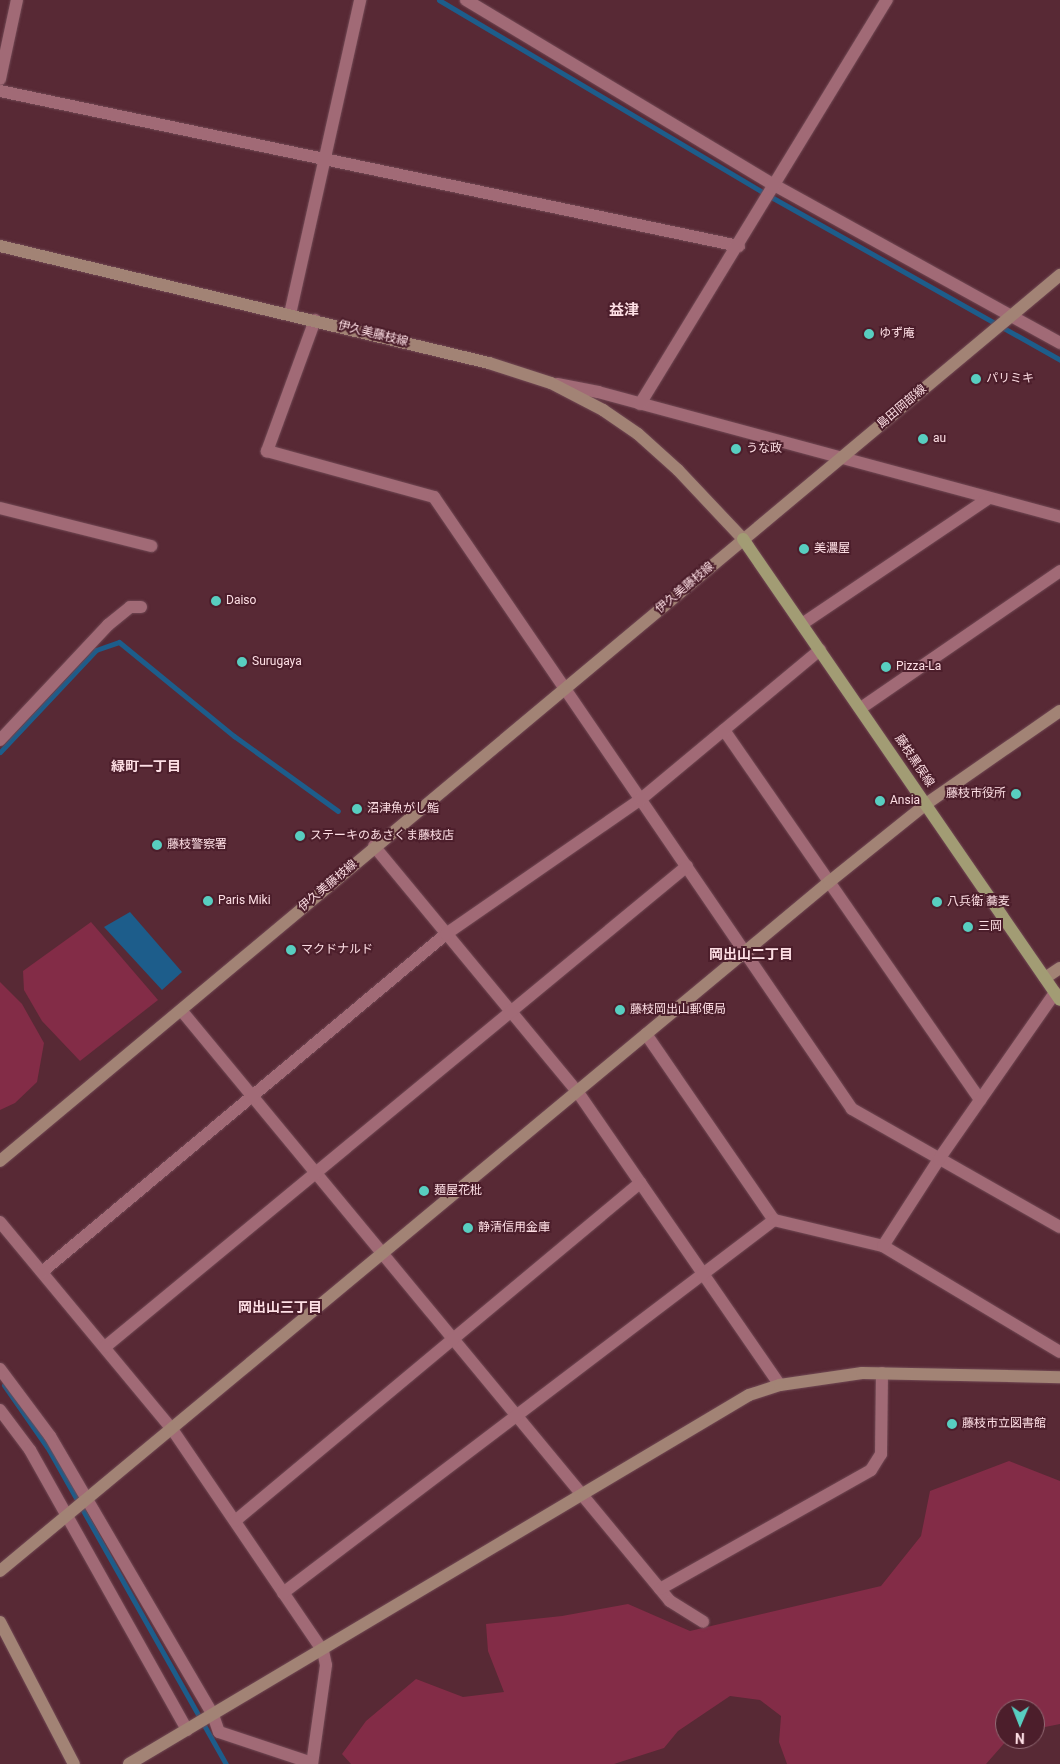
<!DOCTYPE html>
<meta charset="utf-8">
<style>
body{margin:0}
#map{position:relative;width:1060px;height:1764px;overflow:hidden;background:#582935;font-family:Roboto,"Noto Sans JP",sans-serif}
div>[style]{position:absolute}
.green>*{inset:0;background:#832c47}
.water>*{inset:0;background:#1d5d8b}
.stream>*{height:5px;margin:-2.5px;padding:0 2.5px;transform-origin:2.5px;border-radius:2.5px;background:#1d5d8b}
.roads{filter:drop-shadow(0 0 1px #714954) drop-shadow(0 0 1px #714954)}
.street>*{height:12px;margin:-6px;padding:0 6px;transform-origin:6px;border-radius:6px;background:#a16a76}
.secondary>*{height:12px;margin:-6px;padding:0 6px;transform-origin:6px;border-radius:6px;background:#a28375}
.primary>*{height:12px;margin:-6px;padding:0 6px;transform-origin:6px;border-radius:6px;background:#a29c74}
.dots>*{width:14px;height:14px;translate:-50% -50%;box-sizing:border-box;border:2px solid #4c1e2b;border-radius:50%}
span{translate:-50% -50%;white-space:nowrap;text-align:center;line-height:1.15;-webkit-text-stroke:4px #4c1e2b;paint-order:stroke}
.street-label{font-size:12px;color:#fddee4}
.poi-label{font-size:12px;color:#fddee4}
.left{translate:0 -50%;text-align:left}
.right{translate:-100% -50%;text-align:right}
.neighbourhood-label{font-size:14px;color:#fddee4;font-weight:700}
.quarter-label{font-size:15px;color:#fddee4;font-weight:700}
.north{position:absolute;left:995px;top:1699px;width:50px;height:50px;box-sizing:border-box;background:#4c1e2b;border:1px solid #936b75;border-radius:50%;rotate:181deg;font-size:14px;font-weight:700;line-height:20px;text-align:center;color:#fddee4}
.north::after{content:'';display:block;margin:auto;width:18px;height:22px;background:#58cec0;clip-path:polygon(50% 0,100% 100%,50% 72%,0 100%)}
</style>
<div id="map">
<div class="green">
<i style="clip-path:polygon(91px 922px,158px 1000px,80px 1061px,42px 1021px,24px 990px,23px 971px)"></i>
<i style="clip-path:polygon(0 982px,22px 1004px,44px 1043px,37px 1082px,15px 1103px,0 1110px)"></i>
<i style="clip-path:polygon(1009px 1461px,1060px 1481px,1060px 1724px,1035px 1729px,1035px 1709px,1005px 1709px,1005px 1739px,1008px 1739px,986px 1764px,787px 1764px,779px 1742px,781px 1716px,760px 1700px,730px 1696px,678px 1731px,664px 1748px,614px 1764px,351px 1764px,342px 1754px,366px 1721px,416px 1679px,463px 1697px,504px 1692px,488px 1651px,486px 1624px,562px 1616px,628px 1604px,690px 1631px,881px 1586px,921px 1536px,930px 1491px)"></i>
</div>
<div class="water">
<i style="clip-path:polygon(130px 912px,182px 972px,162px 990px,104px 927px)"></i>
</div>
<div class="stream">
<i style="left:439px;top:0;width:388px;rotate:30.7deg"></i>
<i style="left:773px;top:198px;width:330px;rotate:29.4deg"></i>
<i style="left:0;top:752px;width:140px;rotate:-46.7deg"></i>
<i style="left:96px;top:650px;width:24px;rotate:-19deg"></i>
<i style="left:119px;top:642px;width:149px;rotate:39.3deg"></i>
<i style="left:234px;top:736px;width:128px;rotate:35.8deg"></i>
<i style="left:4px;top:1385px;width:79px;rotate:55.3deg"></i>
<i style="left:49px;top:1450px;width:360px;rotate:60.6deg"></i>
</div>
<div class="roads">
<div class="street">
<i style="left:466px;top:0;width:359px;rotate:31deg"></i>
<i style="left:774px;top:185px;width:327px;rotate:28.9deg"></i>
<i style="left:0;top:79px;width:81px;rotate:-77.9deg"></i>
<i style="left:0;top:91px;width:755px;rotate:11.85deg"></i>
<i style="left:290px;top:314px;width:322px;rotate:-77.4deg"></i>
<i style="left:315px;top:320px;width:140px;rotate:110.1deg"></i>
<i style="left:267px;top:451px;width:173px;rotate:15.4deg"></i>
<i style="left:434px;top:497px;width:741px;rotate:55.67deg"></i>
<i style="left:852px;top:1109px;width:239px;rotate:29.6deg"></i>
<i style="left:557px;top:384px;width:42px;rotate:11deg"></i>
<i style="left:598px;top:392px;width:479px;rotate:15.1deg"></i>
<i style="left:640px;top:404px;width:474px;rotate:-58.6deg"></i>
<i style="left:0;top:508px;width:156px;rotate:14.1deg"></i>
<i style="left:802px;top:624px;width:225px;rotate:-34deg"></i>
<i style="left:861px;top:708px;width:242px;rotate:-34.5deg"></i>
<i style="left:724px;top:730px;width:450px;rotate:55.3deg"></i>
<i style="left:0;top:740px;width:158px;rotate:-46.8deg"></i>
<i style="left:108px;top:625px;width:28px;rotate:-39deg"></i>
<i style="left:130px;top:607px;width:11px"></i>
<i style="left:374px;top:846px;width:318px;rotate:50.4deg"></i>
<i style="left:577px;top:1091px;width:357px;rotate:55.4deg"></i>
<i style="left:181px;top:1010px;width:767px;rotate:50.4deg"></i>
<i style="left:670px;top:1601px;width:39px;rotate:32deg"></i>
<i style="left:646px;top:1034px;width:226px;rotate:55.5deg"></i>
<i style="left:774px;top:1220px;width:112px;rotate:13.4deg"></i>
<i style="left:883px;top:1246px;width:206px;rotate:30.9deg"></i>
<i style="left:0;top:1222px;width:269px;rotate:50.3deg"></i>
<i style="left:172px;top:1429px;width:268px;rotate:55.8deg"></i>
<i style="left:323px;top:1651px;width:14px;rotate:78deg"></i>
<i style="left:326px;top:1665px;width:100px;rotate:98deg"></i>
<i style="left:883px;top:1246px;width:103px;rotate:-57.2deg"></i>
<i style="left:939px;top:1159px;width:203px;rotate:-55.1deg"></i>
<i style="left:42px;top:1272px;width:527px;rotate:-39.92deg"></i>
<i style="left:446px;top:934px;width:237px;rotate:-34.7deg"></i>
<i style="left:641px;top:799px;width:233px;rotate:-39.8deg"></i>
<i style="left:105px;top:1347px;width:755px;rotate:-39.57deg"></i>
<i style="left:0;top:1369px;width:84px;rotate:53.3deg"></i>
<i style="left:50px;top:1436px;width:323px;rotate:59.7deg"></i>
<i style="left:213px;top:1715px;width:18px;rotate:71deg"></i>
<i style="left:219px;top:1732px;width:98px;rotate:18.4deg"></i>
<i style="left:0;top:1410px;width:50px;rotate:53.1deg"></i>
<i style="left:30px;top:1450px;width:321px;rotate:60.7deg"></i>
<i style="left:235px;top:1521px;width:528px;rotate:-39.85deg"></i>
<i style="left:660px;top:1589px;width:242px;rotate:-29.4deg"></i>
<i style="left:871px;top:1470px;width:19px;rotate:-58deg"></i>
<i style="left:881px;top:1454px;width:81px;rotate:-89.3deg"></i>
<i style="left:283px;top:1593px;width:617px;rotate:-37.22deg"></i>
</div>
<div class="secondary">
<i style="left:0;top:246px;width:503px;rotate:13.46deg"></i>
<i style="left:489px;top:363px;width:65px;rotate:17.9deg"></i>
<i style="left:551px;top:383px;width:59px;rotate:27.4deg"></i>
<i style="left:603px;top:410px;width:42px;rotate:34.4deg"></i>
<i style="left:638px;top:434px;width:54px;rotate:42deg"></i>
<i style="left:678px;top:470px;width:95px;rotate:46.7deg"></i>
<i style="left:1045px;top:978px;width:18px;rotate:-34deg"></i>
<i style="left:0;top:1161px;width:1382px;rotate:-39.89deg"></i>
<i style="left:0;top:1571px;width:1078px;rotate:-39.73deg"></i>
<i style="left:829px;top:882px;width:124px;rotate:-38.8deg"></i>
<i style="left:926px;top:804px;width:163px;rotate:-34.8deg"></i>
<i style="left:0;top:1622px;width:160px;rotate:62.5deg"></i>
<i style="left:129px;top:1764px;width:721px;rotate:-30.76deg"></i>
<i style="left:749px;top:1395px;width:33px;rotate:-18deg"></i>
<i style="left:780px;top:1385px;width:83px;rotate:-8.3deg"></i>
<i style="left:862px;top:1373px;width:198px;rotate:1.2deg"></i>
</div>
<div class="primary">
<i style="left:743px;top:539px;width:559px;rotate:55.49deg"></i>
</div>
</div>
<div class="dots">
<i style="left:869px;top:334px;background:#58cec0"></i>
<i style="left:976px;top:379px;background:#58cec0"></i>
<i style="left:923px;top:439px;background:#58cec0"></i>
<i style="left:736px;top:449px;background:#58cec0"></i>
<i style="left:804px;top:549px;background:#58cec0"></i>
<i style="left:216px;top:601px;background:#58cec0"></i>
<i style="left:242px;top:662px;background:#58cec0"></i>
<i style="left:886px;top:667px;background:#58cec0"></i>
<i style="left:1016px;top:794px;background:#58cec0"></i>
<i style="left:880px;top:801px;background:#58cec0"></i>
<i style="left:357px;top:809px;background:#58cec0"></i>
<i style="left:300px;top:836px;background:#58cec0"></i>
<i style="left:157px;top:845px;background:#58cec0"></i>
<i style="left:208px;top:901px;background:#58cec0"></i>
<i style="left:937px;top:902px;background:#58cec0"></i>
<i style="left:968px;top:927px;background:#58cec0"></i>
<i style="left:291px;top:950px;background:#58cec0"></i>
<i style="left:620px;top:1010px;background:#58cec0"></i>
<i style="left:424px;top:1191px;background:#58cec0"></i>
<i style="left:468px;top:1228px;background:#58cec0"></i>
<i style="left:952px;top:1424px;background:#58cec0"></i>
</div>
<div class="street-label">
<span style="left:373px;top:334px;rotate:14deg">伊久美藤枝線</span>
<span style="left:902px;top:407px;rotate:-40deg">島田岡部線</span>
<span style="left:685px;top:588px;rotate:-40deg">伊久美藤枝線</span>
<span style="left:914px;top:761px;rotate:56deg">藤枝黒俣線</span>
<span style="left:328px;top:886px;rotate:-40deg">伊久美藤枝線</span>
</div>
<div class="poi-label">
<span class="left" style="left:879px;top:334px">ゆず庵</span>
<span class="left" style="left:986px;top:379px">パリミキ</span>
<span class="left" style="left:933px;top:439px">au</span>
<span class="left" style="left:746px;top:449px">うな政</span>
<span class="left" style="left:814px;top:549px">美濃屋</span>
<span class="left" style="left:226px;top:601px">Daiso</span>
<span class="left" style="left:252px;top:662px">Surugaya</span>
<span class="left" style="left:896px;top:667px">Pizza-La</span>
<span class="right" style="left:1006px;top:794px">藤枝市役所</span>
<span class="left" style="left:890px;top:801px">Ansia</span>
<span class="left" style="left:367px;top:809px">沼津魚がし鮨</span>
<span class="left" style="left:310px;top:836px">ステーキのあさくま藤枝店</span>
<span class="left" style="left:167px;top:845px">藤枝警察署</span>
<span class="left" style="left:218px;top:901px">Paris Miki</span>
<span class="left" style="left:947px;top:902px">八兵衛 蕎麦</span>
<span class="left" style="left:978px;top:927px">三岡</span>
<span class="left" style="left:301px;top:950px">マクドナルド</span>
<span class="left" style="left:630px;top:1010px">藤枝岡出山郵便局</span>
<span class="left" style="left:434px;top:1191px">麺屋花枇</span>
<span class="left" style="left:478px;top:1228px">静清信用金庫</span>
<span class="left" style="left:962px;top:1424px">藤枝市立図書館</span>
</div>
<div class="neighbourhood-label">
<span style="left:146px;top:766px">緑町一丁目</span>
<span style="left:751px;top:954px">岡出山二丁目</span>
<span style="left:280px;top:1307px">岡出山三丁目</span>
</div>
<div class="quarter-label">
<span style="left:624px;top:311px">益津</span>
</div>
<div class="north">N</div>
</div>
